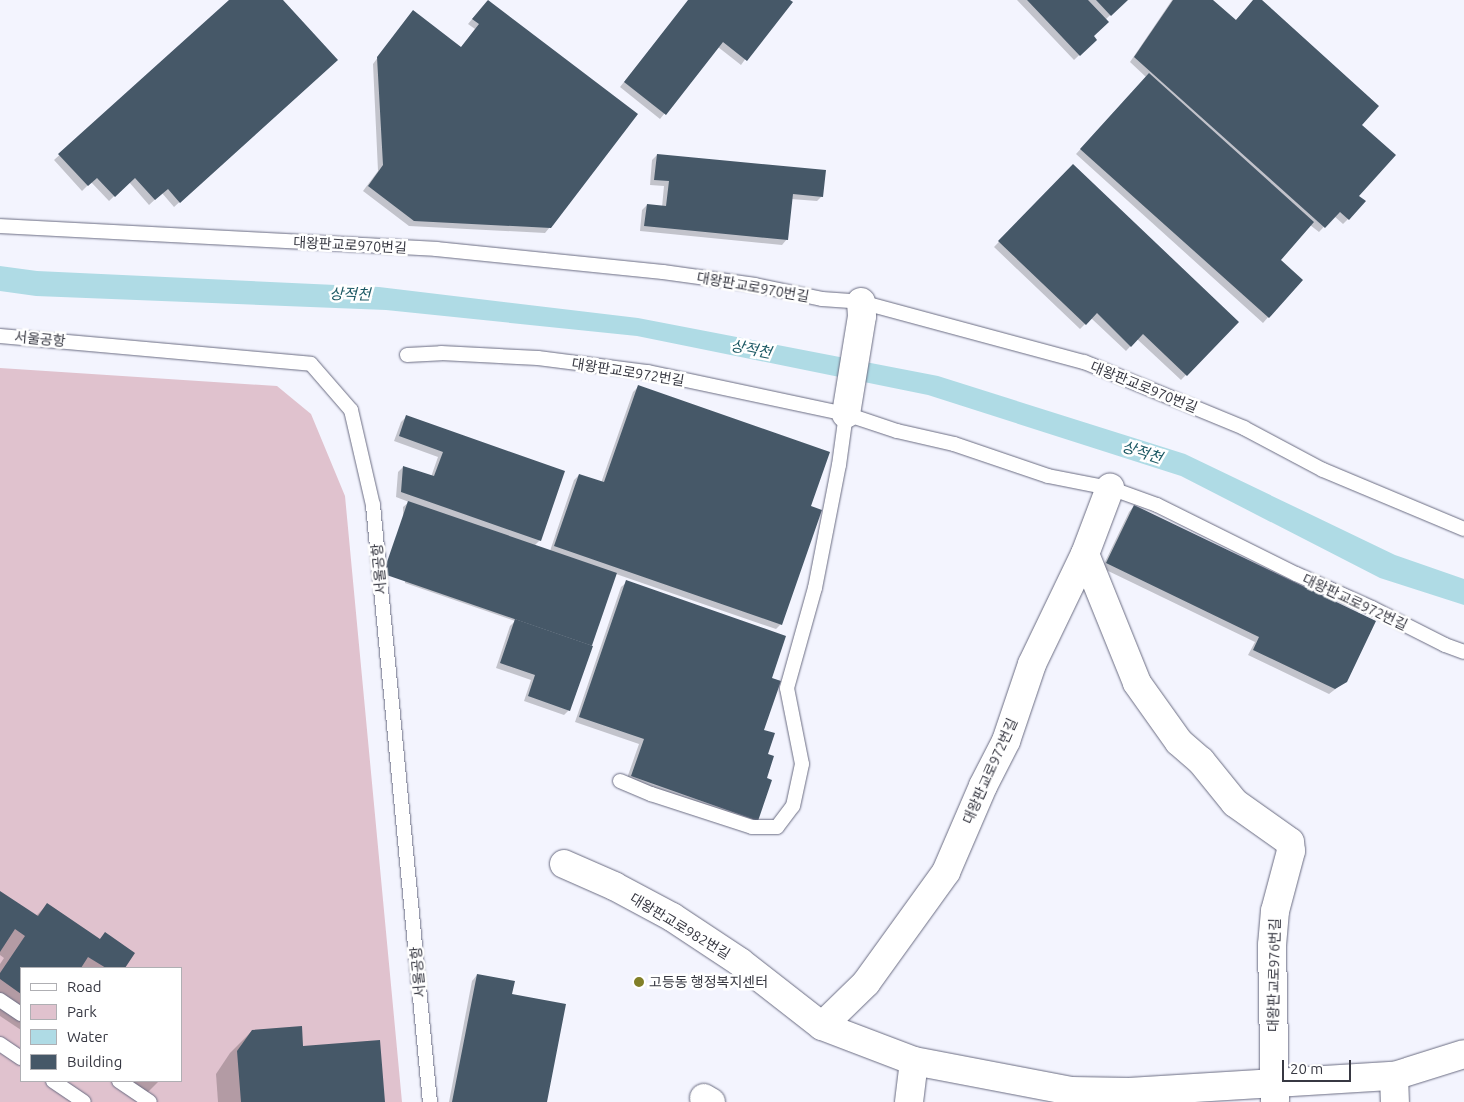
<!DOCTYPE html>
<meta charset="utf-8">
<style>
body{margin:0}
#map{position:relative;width:1464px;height:1102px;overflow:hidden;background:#f3f4fe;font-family:Ubuntu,"Noto Sans KR",sans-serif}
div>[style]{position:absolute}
.green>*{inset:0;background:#e0c2ce}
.water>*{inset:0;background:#afdbe5}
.shadow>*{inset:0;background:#0003}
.building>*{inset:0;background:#465868;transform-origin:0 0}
.roads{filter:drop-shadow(0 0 1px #6a6c82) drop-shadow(0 0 1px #6a6c82)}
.service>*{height:14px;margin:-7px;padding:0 7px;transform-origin:7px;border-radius:7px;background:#fff}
.minor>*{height:28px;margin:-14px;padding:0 14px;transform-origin:14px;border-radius:14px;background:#fff}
.dots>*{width:14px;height:14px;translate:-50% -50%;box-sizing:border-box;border:2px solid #fff;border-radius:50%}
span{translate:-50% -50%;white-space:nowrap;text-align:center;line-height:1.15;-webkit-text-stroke:5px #fff;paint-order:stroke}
.street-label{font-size:14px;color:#373842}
.poi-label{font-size:14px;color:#373842}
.left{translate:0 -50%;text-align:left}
.water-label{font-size:15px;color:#1b5863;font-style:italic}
.legend{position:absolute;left:20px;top:967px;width:162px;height:115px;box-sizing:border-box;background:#fff;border:1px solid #afafb3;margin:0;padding:6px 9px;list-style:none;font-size:15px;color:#373842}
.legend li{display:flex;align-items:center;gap:10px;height:25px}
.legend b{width:25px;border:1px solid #afafb3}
.scale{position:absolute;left:1282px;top:1060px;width:69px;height:22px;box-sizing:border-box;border:2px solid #373842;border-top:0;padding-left:6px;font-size:15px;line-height:18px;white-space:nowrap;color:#373842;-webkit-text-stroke:4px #fff;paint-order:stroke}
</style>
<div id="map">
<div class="green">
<i style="clip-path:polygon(evenodd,0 368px,277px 386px,311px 414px,345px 496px,402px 1102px,0 1102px,0 368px,21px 968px,181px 968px,181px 1081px,21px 1081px,21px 968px)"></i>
</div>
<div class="water">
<i style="clip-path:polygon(0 266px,37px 271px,379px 287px,638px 318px,938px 376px,1185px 454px,1395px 555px,1464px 579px,1464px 605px,1380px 578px,1181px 476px,928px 395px,637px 336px,386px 310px,36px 296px,0 291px)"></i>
</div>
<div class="shadow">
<i style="clip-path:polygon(231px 0,281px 0,331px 65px,174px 207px,162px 193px,149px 205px,129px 182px,109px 201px,91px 182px,82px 191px,54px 160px)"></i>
<i style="clip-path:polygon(689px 0,788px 0,741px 65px,718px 47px,660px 119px,620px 87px)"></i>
<i style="clip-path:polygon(1017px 0,1126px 0,1105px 20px,1093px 36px,1095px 40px,1074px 60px)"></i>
<i style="clip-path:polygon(1172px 0,1211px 0,1235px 21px,1255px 0,1260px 0,1360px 125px,1358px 196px,1348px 219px,1343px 224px,1334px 216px,1319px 232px,1310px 225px,1279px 260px,1301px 280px,1263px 323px,1076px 154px,1146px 77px,1130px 62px)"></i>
<i style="clip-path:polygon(487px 1px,550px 227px,545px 233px,409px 226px,363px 191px,378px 171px,373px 64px,408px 17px,461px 48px,475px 29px,468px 24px)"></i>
<i style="clip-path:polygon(657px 155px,822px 196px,817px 201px,791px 199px,787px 239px,782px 245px,640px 231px,642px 210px,647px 205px,662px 207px,664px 186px,650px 185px,652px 160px)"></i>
<i style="clip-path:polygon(1073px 165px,1237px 322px,1181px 380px,1137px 339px,1126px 351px,1091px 318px,1080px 329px,994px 247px)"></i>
<i style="clip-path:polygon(638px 387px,810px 507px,781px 624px,776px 629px,616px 574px,593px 641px,588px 646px,569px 710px,564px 715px,524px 701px,531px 680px,496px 668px,510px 626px,515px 621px,405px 583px,403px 507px,409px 502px,396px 497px,398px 472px,403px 467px,431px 477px,438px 457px,394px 441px,401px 422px,406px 417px,540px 540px,534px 546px,550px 551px,574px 480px,579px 475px,601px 483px,633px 392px)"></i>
<i style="clip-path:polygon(1134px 506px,1346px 681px,1329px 694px,1248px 655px,1255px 642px,1102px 568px,1129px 512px)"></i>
<i style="clip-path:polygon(627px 582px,770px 678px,762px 730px,766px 755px,765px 779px,757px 820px,752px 825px,626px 781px,639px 744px,575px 722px,621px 587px)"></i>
<i style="clip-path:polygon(0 892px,36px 916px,47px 905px,99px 940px,105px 934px,134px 953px,124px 968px,21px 968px,21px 1030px,0 1016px,0 964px,4px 958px,0 955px)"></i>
<i style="clip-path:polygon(477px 975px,511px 995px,546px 1102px,449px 1102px,472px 981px)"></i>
<i style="clip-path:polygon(252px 1031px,302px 1048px,384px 1102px,218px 1102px,216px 1074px,230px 1053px)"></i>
<i style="clip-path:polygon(119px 1081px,159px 1081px,143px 1097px)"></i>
</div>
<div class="building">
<i style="clip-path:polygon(229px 0,283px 0,338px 60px,180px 203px,168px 189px,155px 200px,135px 178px,115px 197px,97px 178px,88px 186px,58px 154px)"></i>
<i style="clip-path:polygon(488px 0,638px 114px,551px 228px,414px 221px,368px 186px,383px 165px,377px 57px,413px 10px,461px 47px,479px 24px,472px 19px)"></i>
<i style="clip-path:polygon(688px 0,790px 0,793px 2px,747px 61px,723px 42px,666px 115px,624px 82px)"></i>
<i style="clip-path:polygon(1027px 0,1088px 0,1109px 22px,1094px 36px,1097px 40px,1080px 56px)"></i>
<i style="clip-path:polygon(1096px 0,1128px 0,1111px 16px)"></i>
<i style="clip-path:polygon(1173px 0,1213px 0,1236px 20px,1253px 0,1262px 0,1379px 106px,1362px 125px,1396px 155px,1359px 196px,1366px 201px,1349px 220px,1340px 212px,1325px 228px,1134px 57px)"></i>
<i style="clip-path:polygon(1149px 73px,1314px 222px,1281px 260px,1303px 280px,1269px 318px,1080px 149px)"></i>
<i style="clip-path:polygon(657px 154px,826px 170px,823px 197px,793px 194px,788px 240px,644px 226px,647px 204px,666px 206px,669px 181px,654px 180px)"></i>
<i style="clip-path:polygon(1073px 164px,1239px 322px,1187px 376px,1143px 334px,1131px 347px,1097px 313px,1086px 325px,998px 241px)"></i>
<i style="clip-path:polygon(638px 385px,830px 452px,811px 506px,822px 510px,782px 625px,554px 546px,579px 474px,604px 482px)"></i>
<i style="clip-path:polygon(406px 415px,565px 471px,541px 541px,401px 492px,403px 466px,434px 476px,443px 452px,399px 436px)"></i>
<i style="left:408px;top:501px;width:221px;height:77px;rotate:19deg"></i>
<i style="clip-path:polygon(1134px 505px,1376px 621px,1347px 682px,1335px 689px,1253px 650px,1259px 637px,1106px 563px)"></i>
<i style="clip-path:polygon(626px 580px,786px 636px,772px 678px,781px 681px,764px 730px,775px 733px,768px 754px,774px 756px,767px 778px,772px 780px,758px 821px,631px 776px,644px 739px,579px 717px)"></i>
<i style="clip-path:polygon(515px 619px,593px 646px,570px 711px,528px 696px,535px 675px,500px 663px)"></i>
<i style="clip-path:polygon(0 891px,38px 916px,47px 903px,100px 939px,105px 932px,135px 953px,125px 968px,106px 968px,88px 957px,81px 968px,21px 968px,21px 994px,0 979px,0 973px,25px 936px,15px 929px,0 952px)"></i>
<i style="clip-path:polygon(477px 974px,515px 981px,512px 994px,566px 1004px,547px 1102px,452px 1102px)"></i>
<i style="clip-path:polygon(302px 1026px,303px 1046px,380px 1040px,385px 1102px,241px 1102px,237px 1051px,252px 1030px)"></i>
</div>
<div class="roads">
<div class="service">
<i style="left:0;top:226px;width:437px;rotate:3deg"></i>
<i style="left:436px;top:249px;width:228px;rotate:5.8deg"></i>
<i style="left:663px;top:272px;width:93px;rotate:8deg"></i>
<i style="left:755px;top:285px;width:68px;rotate:11.8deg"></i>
<i style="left:822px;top:299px;width:39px;rotate:4deg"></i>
<i style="left:861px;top:302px;width:231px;rotate:15.1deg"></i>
<i style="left:1084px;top:362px;width:173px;rotate:22.4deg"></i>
<i style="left:1244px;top:428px;width:89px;rotate:28deg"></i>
<i style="left:1323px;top:470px;width:153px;rotate:22.7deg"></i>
<i style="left:0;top:336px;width:312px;rotate:5.1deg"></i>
<i style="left:311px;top:364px;width:61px;rotate:49deg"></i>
<i style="left:351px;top:410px;width:98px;rotate:77deg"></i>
<i style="left:373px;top:505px;width:600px;rotate:84.55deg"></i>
<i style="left:407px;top:355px;width:34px;rotate:-3deg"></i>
<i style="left:441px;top:353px;width:97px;rotate:3deg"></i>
<i style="left:538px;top:358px;width:111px;rotate:7.3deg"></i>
<i style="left:648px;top:372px;width:202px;rotate:12deg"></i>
<i style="left:846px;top:414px;width:54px;rotate:18.4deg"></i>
<i style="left:897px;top:431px;width:58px;rotate:12.8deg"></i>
<i style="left:954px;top:444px;width:99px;rotate:18.8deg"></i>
<i style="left:1048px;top:476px;width:63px;rotate:11deg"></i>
<i style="left:1110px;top:488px;width:50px;rotate:19.9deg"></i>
<i style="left:1157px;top:505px;width:155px;rotate:26.4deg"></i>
<i style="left:1296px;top:574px;width:83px;rotate:24.1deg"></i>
<i style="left:1372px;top:608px;width:82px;rotate:26.9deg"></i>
<i style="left:1445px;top:645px;width:20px;rotate:20deg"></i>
<i style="left:620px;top:781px;width:34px;rotate:23deg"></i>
<i style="left:651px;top:794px;width:106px;rotate:18.1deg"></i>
<i style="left:752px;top:827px;width:25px"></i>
<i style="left:777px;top:827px;width:26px;rotate:-53deg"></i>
<i style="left:793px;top:806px;width:43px;rotate:-77.9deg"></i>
<i style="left:802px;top:764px;width:77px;rotate:-101.2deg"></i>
<i style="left:787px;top:688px;width:104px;rotate:-74.4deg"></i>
<i style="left:815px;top:588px;width:125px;rotate:-79deg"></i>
<i style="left:839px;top:465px;width:51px;rotate:-82.2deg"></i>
<i style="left:0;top:1000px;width:25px;rotate:34deg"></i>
<i style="left:0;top:1044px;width:25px;rotate:34deg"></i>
<i style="left:53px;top:1081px;width:37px;rotate:34deg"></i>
<i style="left:119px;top:1081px;width:37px;rotate:34deg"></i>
</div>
<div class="minor">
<i style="left:846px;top:414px;width:99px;rotate:-80.7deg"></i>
<i style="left:862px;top:316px;width:14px;rotate:-94deg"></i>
<i style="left:1085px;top:554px;width:139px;rotate:68deg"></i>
<i style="left:1137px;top:683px;width:72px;rotate:54.6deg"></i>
<i style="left:1179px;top:742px;width:29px;rotate:41deg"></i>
<i style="left:1201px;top:761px;width:54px;rotate:51deg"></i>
<i style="left:1235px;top:803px;width:67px;rotate:35.3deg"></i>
<i style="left:1290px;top:842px;width:9px;rotate:84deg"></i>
<i style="left:1291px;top:851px;width:62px;rotate:104.9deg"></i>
<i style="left:1275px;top:911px;width:34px;rotate:95deg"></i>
<i style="left:1272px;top:945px;width:156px;rotate:88.9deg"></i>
<i style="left:564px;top:864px;width:55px;rotate:23.7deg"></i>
<i style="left:614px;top:886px;width:66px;rotate:28.1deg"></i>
<i style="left:672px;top:917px;width:82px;rotate:33.5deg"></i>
<i style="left:740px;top:962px;width:104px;rotate:38deg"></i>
<i style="left:822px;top:1026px;width:98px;rotate:20.8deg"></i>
<i style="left:914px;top:1061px;width:160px;rotate:10.8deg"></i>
<i style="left:1071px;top:1091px;width:58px;rotate:1deg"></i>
<i style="left:1129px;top:1092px;width:265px;rotate:-3.5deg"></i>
<i style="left:1394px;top:1076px;width:73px;rotate:-17.4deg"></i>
<i style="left:822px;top:1026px;width:62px;rotate:-44.3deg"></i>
<i style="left:866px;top:983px;width:137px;rotate:-54.2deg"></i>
<i style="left:946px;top:872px;width:94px;rotate:-66.7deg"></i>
<i style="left:983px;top:786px;width:51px;rotate:-62.9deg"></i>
<i style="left:1006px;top:741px;width:81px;rotate:-71.3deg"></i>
<i style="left:1032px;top:664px;width:122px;rotate:-64.3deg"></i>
<i style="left:1085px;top:554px;width:71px;rotate:-69.3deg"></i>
<i style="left:1394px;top:1076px;width:26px;rotate:88deg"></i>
<i style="left:704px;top:1098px;width:8px;rotate:30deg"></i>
<i style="left:909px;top:1102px;width:41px;rotate:-83deg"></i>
</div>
</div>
<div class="dots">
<i style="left:639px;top:982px;background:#817f28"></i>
</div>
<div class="street-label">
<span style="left:350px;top:245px;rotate:3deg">대왕판교로970번길</span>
<span style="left:753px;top:287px;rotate:10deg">대왕판교로970번길</span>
<span style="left:40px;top:339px;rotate:5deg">서울공항</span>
<span style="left:628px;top:372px;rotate:9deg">대왕판교로972번길</span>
<span style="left:1144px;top:387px;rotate:22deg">대왕판교로970번길</span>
<span style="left:379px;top:569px;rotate:-95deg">서울공항</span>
<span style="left:1355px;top:602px;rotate:25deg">대왕판교로972번길</span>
<span style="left:990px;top:771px;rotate:-66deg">대왕판교로972번길</span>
<span style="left:680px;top:926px;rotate:31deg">대왕판교로982번길</span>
<span style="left:418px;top:972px;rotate:-95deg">서울공항</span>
<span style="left:1274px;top:975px;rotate:-89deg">대왕판교로976번길</span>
</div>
<div class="poi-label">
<span class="left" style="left:649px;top:982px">고등동 행정복지센터</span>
</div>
<div class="water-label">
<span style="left:350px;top:294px;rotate:1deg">상적천</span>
<span style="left:751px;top:349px;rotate:11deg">상적천</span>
<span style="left:1142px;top:452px;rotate:18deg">상적천</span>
</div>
<ul class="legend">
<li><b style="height:6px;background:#fff"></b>Road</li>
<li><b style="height:14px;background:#e0c2ce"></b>Park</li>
<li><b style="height:14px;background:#afdbe5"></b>Water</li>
<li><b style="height:14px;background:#465868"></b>Building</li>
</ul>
<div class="scale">20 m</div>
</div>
